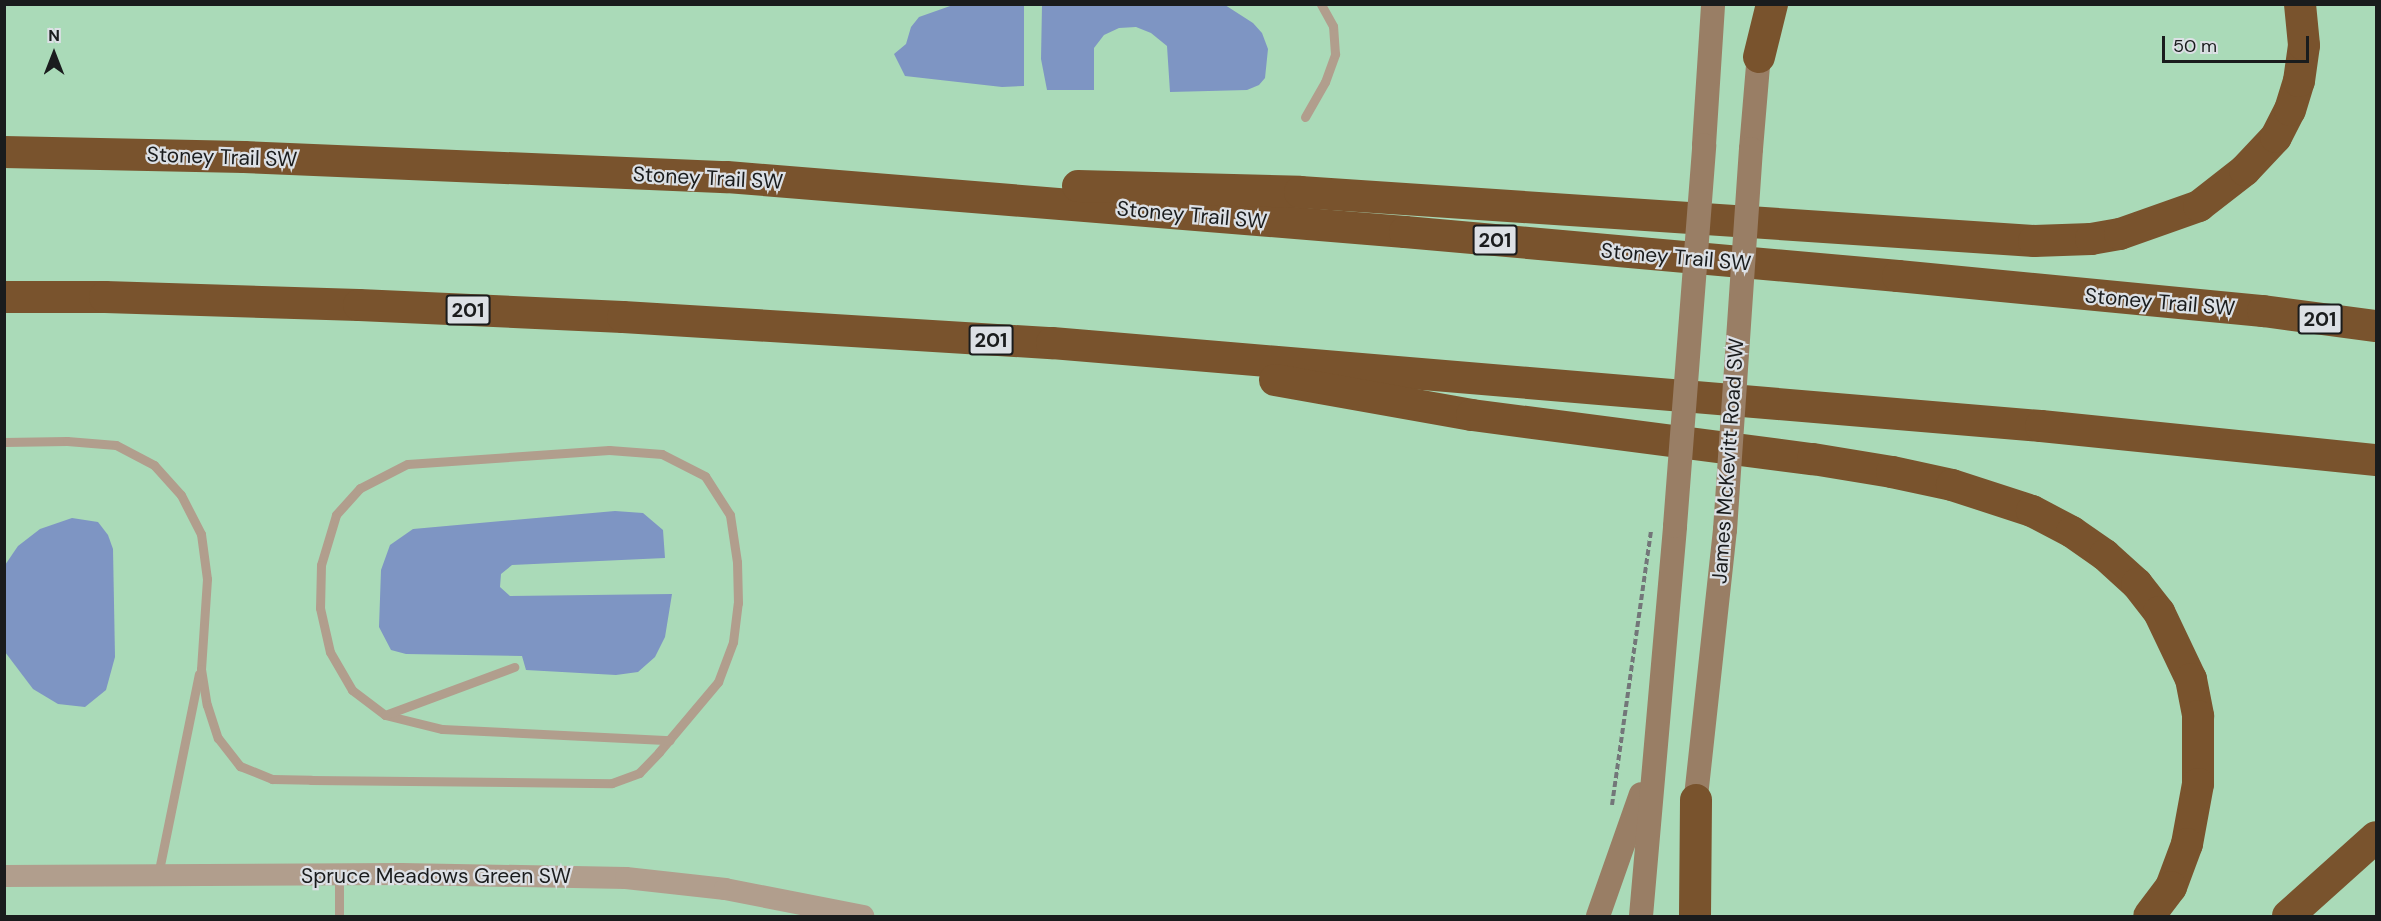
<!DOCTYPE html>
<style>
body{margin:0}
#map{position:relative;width:2381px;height:921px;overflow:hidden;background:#dce0e5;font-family:"DM Sans",sans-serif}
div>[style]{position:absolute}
.green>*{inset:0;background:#aadab8;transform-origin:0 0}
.water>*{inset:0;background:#7e95c3}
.path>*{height:4px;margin-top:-2px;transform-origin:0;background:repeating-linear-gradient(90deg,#737679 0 6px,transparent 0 9px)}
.service>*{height:9px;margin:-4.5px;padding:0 4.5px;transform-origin:4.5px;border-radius:4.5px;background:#b19e8d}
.tertiary>*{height:22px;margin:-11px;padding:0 11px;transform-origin:11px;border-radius:11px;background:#b19e8d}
.secondary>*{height:24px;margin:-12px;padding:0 12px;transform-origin:12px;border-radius:12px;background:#997e65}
.motorway>*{height:32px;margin:-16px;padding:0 16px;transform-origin:16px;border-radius:16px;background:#79532d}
.secondary-bridge>*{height:24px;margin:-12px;padding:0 12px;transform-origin:12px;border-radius:12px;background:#997e65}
span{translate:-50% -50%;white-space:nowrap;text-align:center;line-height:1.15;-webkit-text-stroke:4.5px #dce0e5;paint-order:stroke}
.shield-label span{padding:2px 4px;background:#dce0e5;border:2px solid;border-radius:4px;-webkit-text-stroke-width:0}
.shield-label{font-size:20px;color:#1a1c1d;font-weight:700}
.street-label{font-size:21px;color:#1a1c1d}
.frame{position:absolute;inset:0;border:6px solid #1a1c1d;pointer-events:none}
.north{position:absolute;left:24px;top:24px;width:60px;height:60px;-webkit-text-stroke:4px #dce0e5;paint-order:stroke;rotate:0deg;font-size:16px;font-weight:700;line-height:24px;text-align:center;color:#1a1c1d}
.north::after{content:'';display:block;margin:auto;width:21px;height:27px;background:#1a1c1d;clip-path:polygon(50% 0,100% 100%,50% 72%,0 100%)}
.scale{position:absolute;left:2162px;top:36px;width:147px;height:27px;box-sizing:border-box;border:3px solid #1a1c1d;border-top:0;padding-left:8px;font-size:18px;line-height:21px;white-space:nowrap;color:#1a1c1d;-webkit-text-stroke:4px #dce0e5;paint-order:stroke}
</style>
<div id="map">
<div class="green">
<i style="left:5px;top:5px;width:2371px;height:911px"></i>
</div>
<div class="water">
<i style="clip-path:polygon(953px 5px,1024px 5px,1024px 86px,1002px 87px,905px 76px,894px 54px,906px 44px,911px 27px,919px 17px)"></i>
<i style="clip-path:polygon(1225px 5px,1253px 23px,1262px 33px,1268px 49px,1265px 78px,1259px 85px,1247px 90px,1170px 92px,1167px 46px,1151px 33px,1136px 27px,1119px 28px,1104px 35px,1094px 48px,1094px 90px,1047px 90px,1041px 59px,1042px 5px)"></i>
<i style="clip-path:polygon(615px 511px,643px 513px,663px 530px,665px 558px,512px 565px,501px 574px,500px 587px,510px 596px,672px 594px,665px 637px,655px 657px,638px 672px,616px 675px,526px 670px,522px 656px,406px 654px,391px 650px,379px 627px,381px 570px,390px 545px,413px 529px)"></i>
<i style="clip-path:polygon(72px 518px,98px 522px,108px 535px,113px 549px,115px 657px,106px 690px,85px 707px,58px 704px,33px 689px,5px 652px,5px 565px,18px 546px,40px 529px)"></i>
</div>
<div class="path">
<i style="left:1612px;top:805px;width:278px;rotate:-81.9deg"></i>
</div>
<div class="service">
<i style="left:1305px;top:117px;width:40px;rotate:-60.3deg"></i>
<i style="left:1325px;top:82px;width:30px;rotate:-70deg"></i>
<i style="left:1335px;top:54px;width:28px;rotate:-94deg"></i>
<i style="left:1333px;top:26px;width:25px;rotate:-119deg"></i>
<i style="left:4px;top:442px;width:63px;rotate:-0.9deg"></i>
<i style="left:67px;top:441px;width:49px;rotate:4.7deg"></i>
<i style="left:116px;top:445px;width:43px;rotate:27.8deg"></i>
<i style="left:154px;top:465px;width:40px;rotate:48deg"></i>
<i style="left:181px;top:495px;width:44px;rotate:62.9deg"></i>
<i style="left:201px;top:534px;width:45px;rotate:82.4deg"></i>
<i style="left:207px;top:579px;width:90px;rotate:93.8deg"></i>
<i style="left:201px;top:669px;width:36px;rotate:81deg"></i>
<i style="left:207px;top:705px;width:35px;rotate:72deg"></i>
<i style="left:218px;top:738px;width:36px;rotate:52deg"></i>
<i style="left:240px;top:766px;width:35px;rotate:22deg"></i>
<i style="left:272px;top:779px;width:39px;rotate:1deg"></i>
<i style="left:311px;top:780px;width:301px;rotate:0.6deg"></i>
<i style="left:612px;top:783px;width:29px;rotate:-20deg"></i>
<i style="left:639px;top:773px;width:29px;rotate:-46deg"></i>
<i style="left:659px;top:752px;width:92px;rotate:-49.9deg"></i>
<i style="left:718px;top:682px;width:43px;rotate:-69.4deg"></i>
<i style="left:733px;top:642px;width:39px;rotate:-83deg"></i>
<i style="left:738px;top:603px;width:41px;rotate:-91.4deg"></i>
<i style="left:737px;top:562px;width:48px;rotate:-98.5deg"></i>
<i style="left:730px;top:515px;width:46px;rotate:-122.7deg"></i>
<i style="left:705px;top:476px;width:48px;rotate:-152.9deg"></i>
<i style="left:662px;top:454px;width:53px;rotate:-175.7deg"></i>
<i style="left:609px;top:450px;width:202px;rotate:176deg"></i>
<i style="left:407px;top:464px;width:53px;rotate:152.9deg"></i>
<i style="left:360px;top:488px;width:36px;rotate:132deg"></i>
<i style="left:336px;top:515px;width:52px;rotate:106.7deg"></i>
<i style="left:321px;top:565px;width:43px;rotate:91.3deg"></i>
<i style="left:320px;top:608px;width:45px;rotate:77.2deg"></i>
<i style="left:330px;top:652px;width:44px;rotate:59.9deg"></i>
<i style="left:352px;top:690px;width:41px;rotate:37.1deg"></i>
<i style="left:385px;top:715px;width:59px;rotate:13.8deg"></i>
<i style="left:442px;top:729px;width:228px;rotate:2.8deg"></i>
<i style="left:385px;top:715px;width:138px;rotate:-20.4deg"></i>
<i style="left:158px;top:875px;width:205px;rotate:-78.5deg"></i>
<i style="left:339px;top:875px;width:41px;rotate:90deg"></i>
</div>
<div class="tertiary">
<i style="left:4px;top:876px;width:397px;rotate:-0.3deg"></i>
<i style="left:401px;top:874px;width:225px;rotate:1deg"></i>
<i style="left:626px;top:878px;width:100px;rotate:6.3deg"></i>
<i style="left:725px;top:889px;width:141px;rotate:11.1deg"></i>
</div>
<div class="secondary">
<i style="left:1704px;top:145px;width:141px;rotate:-86.3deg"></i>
<i style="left:1751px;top:149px;width:108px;rotate:-85.2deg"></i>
<i style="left:1694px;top:815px;width:287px;rotate:-83.8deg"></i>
<i style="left:1598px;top:916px;width:129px;rotate:-70.6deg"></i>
<i style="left:1641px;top:916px;width:391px;rotate:-85deg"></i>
</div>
<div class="motorway">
<i style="left:1759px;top:57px;width:55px;rotate:-76.2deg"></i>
<i style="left:4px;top:152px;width:240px;rotate:1.2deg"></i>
<i style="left:244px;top:157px;width:483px;rotate:2.4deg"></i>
<i style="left:727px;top:177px;width:680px;rotate:4.64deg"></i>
<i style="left:1405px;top:232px;width:495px;rotate:5.1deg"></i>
<i style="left:1898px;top:276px;width:367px;rotate:5.5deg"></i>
<i style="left:2263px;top:311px;width:114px;rotate:7.6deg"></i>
<i style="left:1078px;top:186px;width:222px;rotate:1.5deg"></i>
<i style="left:1300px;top:192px;width:736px;rotate:3.82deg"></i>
<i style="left:2034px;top:241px;width:57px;rotate:-2deg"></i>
<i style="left:2091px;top:239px;width:29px;rotate:-10deg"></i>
<i style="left:2120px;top:234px;width:84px;rotate:-19.5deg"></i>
<i style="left:2199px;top:206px;width:58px;rotate:-38deg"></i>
<i style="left:2245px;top:170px;width:45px;rotate:-46.8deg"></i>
<i style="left:2276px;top:137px;width:30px;rotate:-63deg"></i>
<i style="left:2290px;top:110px;width:30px;rotate:-73deg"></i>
<i style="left:2299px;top:81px;width:36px;rotate:-82deg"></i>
<i style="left:2304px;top:45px;width:41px;rotate:-95.6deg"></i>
<i style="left:4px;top:297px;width:101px"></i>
<i style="left:105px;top:297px;width:254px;rotate:1.8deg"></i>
<i style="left:359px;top:305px;width:264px;rotate:2.6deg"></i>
<i style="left:623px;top:317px;width:430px;rotate:3.5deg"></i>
<i style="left:1052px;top:343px;width:992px;rotate:4.8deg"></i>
<i style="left:2041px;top:426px;width:337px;rotate:5.8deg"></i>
<i style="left:1275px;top:380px;width:200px;rotate:10.1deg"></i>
<i style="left:1472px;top:415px;width:344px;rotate:7.4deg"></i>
<i style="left:1813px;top:459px;width:80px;rotate:9.3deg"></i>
<i style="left:1892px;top:472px;width:61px;rotate:12.2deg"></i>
<i style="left:1952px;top:485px;width:84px;rotate:18deg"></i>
<i style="left:2032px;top:511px;width:45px;rotate:27.7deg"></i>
<i style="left:2072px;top:532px;width:40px;rotate:34.9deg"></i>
<i style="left:2105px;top:555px;width:43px;rotate:42.2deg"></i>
<i style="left:2137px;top:584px;width:36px;rotate:52deg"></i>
<i style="left:2159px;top:612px;width:74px;rotate:64.5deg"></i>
<i style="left:2191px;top:679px;width:38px;rotate:79deg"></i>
<i style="left:2198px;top:716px;width:68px;rotate:90deg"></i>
<i style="left:2198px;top:784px;width:61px;rotate:100.4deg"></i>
<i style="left:2187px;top:844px;width:46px;rotate:110.4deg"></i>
<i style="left:2171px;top:887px;width:36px;rotate:127deg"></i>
<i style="left:1695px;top:916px;width:116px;rotate:-89.5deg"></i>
<i style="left:2288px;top:916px;width:118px;rotate:-41.9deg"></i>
</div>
<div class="secondary-bridge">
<i style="left:1675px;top:526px;width:382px;rotate:-85.6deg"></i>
<i style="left:1725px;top:530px;width:382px;rotate:-86.1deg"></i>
</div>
<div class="shield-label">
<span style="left:1495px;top:240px">201</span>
<span style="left:468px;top:310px">201</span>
<span style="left:2320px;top:319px">201</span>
<span style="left:991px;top:340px">201</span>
</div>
<div class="street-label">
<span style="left:222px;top:157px;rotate:2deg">Stoney Trail SW</span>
<span style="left:708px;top:178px;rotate:3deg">Stoney Trail SW</span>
<span style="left:1192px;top:215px;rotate:5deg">Stoney Trail SW</span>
<span style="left:1676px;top:257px;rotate:5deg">Stoney Trail SW</span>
<span style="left:2160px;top:302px;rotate:5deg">Stoney Trail SW</span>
<span style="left:1728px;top:461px;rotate:-86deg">James McKevitt Road SW</span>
<span style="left:436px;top:876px">Spruce Meadows Green SW</span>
</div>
<div class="frame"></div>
<div class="north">N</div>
<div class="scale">50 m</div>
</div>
